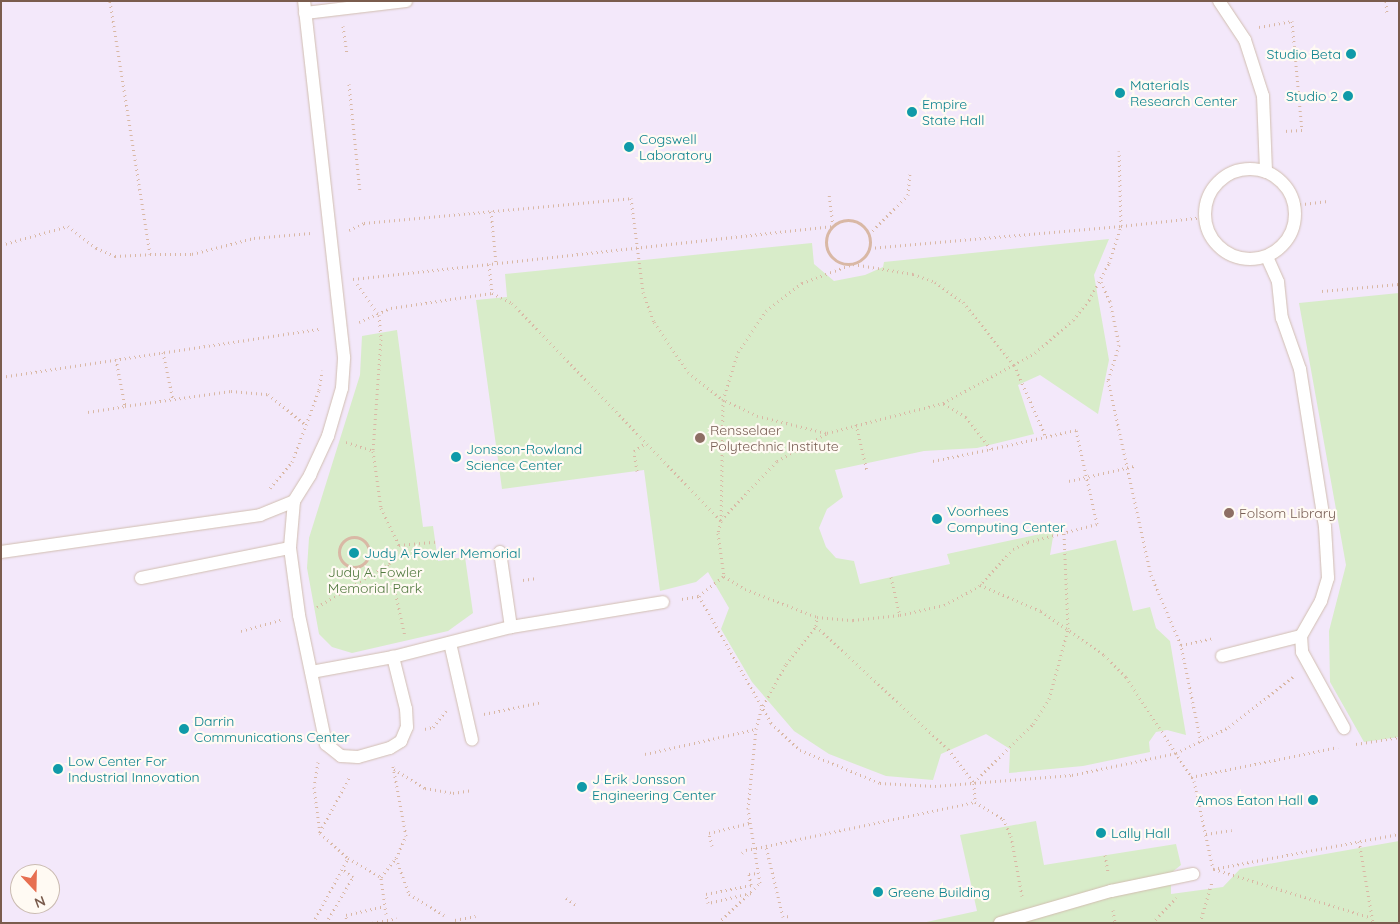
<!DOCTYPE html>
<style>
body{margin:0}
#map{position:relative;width:1400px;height:924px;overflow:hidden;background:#fdf6ec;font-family:Quicksand,sans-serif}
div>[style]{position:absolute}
.education>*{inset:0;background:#f3e8fa}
.green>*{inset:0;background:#d8ecc9}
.path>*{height:3px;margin-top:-1.5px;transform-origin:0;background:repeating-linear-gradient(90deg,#d9b8a5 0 1px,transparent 0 5px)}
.path>.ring{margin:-1.5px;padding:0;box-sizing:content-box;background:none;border:3px solid #d9b8a5;border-radius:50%}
.roads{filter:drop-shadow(0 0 1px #d1beb0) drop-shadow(0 0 1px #d1beb0)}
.service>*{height:12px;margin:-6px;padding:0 6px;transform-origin:6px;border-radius:6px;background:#fff}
.service>.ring{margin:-6px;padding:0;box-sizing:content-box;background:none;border:12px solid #fff;border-radius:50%}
.path-bridge>*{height:3px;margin-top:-1.5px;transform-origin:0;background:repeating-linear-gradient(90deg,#d9b8a5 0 1px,transparent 0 5px)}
.dots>*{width:14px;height:14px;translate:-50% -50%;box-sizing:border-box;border:2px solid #fffaf3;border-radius:50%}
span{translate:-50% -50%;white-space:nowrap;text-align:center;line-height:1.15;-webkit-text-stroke:4.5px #fffaf3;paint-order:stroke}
.culture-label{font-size:14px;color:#0d838f}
.right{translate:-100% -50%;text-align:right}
.left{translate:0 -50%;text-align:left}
.education-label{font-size:14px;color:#785e54}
.park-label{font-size:14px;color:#537a41}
.frame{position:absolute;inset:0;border:2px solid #7a5c4d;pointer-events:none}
.north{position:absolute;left:10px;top:864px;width:50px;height:50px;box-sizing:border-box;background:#fffaf3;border:1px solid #cabbb1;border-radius:50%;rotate:159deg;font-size:14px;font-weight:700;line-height:20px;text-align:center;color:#7a5c4d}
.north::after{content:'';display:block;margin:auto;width:18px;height:22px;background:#e76f51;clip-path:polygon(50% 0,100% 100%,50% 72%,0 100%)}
</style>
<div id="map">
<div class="education">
<i style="clip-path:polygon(evenodd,1px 1px,1399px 1px,1399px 923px,1px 923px,1px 1px,20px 874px,50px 874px,50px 904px,20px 904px,20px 874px)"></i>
</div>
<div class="green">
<i style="clip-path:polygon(1109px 239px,1094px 275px,1109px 360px,1098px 414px,1040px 375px,1018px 385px,1034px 434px,977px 448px,924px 451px,835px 470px,843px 497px,827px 509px,819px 528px,826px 547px,836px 558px,854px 561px,860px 584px,950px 564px,947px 554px,1054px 531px,1050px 555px,1116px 540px,1133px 611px,1150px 607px,1156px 628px,1170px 641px,1186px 735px,1167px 730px,1156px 732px,1149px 742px,1150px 752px,1083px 766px,1009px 773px,1010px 749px,986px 734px,941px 754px,933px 780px,886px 776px,829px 754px,794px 731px,752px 682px,721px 629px,729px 608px,708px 572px,696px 582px,660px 591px,644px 470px,502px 489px,476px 300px,507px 297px,505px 274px,812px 243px,814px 264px,834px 281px,865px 275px,883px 267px,884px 262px)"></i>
<i style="clip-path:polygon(1399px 293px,1399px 737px,1364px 742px,1330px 682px,1329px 631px,1346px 565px,1299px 303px)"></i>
<i style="clip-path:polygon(397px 330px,423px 527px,433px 526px,438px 561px,465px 557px,473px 613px,448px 631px,352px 653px,332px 647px,319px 634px,307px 568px,309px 538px,360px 375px,362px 336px)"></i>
<i style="clip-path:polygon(1036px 821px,1044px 865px,1176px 844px,1181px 865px,1171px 873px,1171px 894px,1223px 887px,1240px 869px,1399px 841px,1399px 923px,922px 923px,977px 911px,960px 835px)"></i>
</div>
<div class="path">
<i style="left:1386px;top:1px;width:14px;rotate:86deg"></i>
<i style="left:343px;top:26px;width:29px;rotate:82deg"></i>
<i style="left:1259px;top:27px;width:34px;rotate:-10deg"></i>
<i style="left:1292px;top:21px;width:109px;rotate:84.8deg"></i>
<i style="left:1302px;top:130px;width:18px;rotate:177deg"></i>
<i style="left:349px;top:84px;width:109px;rotate:84.2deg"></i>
<i style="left:1295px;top:205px;width:35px;rotate:-7deg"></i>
<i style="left:491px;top:211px;width:52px;rotate:84.5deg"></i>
<i class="ring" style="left:826px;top:220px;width:41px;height:41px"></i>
<i style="left:349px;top:230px;width:17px;rotate:-25deg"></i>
<i style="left:364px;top:223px;width:268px;rotate:-5.3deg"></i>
<i style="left:631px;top:198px;width:95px;rotate:82.7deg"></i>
<i style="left:643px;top:292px;width:32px;rotate:70deg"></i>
<i style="left:654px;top:322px;width:60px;rotate:55.8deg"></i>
<i style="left:688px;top:372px;width:45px;rotate:38.7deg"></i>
<i style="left:723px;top:400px;width:121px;rotate:90.9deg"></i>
<i style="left:869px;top:234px;width:55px;rotate:-45deg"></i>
<i style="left:908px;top:195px;width:21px;rotate:-85deg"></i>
<i style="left:1px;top:245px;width:70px;rotate:-15.8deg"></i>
<i style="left:68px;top:226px;width:36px;rotate:38deg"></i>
<i style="left:96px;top:248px;width:21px;rotate:23deg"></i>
<i style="left:115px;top:256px;width:35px;rotate:-3deg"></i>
<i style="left:150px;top:254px;width:256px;rotate:-99deg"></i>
<i style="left:870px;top:248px;width:252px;rotate:-5deg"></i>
<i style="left:1121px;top:226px;width:75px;rotate:-91.5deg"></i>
<i style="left:150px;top:254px;width:42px"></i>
<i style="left:192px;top:254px;width:64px;rotate:-14.5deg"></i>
<i style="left:254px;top:238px;width:57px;rotate:-5deg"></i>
<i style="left:489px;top:264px;width:29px;rotate:84deg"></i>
<i style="left:492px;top:293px;width:22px;rotate:27deg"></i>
<i style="left:512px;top:303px;width:302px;rotate:46.2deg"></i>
<i style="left:721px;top:521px;width:12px;rotate:104deg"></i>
<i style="left:718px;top:533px;width:43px;rotate:82.1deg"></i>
<i style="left:353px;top:279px;width:483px;rotate:-6.3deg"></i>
<i style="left:833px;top:226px;width:32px;rotate:-97deg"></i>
<i style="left:1101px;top:282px;width:21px;rotate:65deg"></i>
<i style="left:1110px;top:301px;width:45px;rotate:78.4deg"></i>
<i style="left:1119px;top:345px;width:37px;rotate:107deg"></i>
<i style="left:1108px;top:380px;width:200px;rotate:77.6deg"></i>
<i style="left:1151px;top:575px;width:76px;rotate:66.8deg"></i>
<i style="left:357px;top:284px;width:38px;rotate:55deg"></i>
<i style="left:379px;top:315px;width:24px;rotate:85deg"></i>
<i style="left:381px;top:339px;width:112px;rotate:94.1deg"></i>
<i style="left:1322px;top:291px;width:77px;rotate:-5.2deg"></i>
<i style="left:359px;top:322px;width:35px;rotate:-24deg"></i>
<i style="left:391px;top:308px;width:102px;rotate:-8.4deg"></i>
<i style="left:163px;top:352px;width:49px;rotate:78.2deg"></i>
<i style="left:116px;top:359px;width:48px;rotate:79.2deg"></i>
<i style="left:125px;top:406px;width:107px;rotate:-8.1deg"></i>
<i style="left:231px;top:391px;width:37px;rotate:5deg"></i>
<i style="left:268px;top:394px;width:49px;rotate:39.2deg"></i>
<i style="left:1px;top:377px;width:323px;rotate:-8.6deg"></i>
<i style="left:88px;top:412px;width:37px;rotate:-9deg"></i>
<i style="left:856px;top:424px;width:48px;rotate:76.8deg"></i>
<i style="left:826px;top:433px;width:70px;rotate:-166deg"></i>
<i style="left:758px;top:416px;width:38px;rotate:-155deg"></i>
<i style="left:723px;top:400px;width:50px;rotate:-72.6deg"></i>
<i style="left:738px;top:352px;width:50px;rotate:-55.7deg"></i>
<i style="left:766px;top:311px;width:46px;rotate:-37.9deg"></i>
<i style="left:802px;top:283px;width:54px;rotate:-20.4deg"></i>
<i style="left:853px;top:264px;width:61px;rotate:9.5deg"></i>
<i style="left:913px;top:274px;width:23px;rotate:20deg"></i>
<i style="left:935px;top:282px;width:34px;rotate:36deg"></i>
<i style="left:963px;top:302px;width:81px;rotate:51deg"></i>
<i style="left:1014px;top:365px;width:79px;rotate:66deg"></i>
<i style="left:346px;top:442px;width:28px;rotate:18deg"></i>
<i style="left:373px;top:451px;width:58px;rotate:82deg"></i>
<i style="left:381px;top:508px;width:41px;rotate:64.1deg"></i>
<i style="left:399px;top:545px;width:21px;rotate:118deg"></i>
<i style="left:389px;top:564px;width:74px;rotate:77.5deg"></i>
<i style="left:933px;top:461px;width:59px;rotate:-11.7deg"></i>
<i style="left:637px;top:471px;width:20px;rotate:-99deg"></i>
<i style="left:634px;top:451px;width:14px;rotate:-34deg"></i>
<i style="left:1069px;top:481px;width:67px;rotate:-13deg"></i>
<i style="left:270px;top:488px;width:34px;rotate:-50deg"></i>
<i style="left:292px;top:462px;width:77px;rotate:-69.4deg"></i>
<i style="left:319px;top:390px;width:20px;rotate:-81deg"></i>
<i style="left:721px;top:520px;width:81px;rotate:-46.5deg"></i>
<i style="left:777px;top:461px;width:57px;rotate:-29.2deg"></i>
<i style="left:827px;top:433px;width:120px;rotate:-14.5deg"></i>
<i style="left:943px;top:403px;width:105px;rotate:-28.5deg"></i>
<i style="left:1035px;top:353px;width:50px;rotate:-41deg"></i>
<i style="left:1073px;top:320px;width:26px;rotate:-51deg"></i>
<i style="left:1089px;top:300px;width:42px;rotate:-61.6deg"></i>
<i style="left:1109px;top:263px;width:39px;rotate:-72deg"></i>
<i style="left:1121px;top:226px;width:84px;rotate:-6.1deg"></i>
<i class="ring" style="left:339px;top:537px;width:27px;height:27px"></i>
<i style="left:399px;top:545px;width:36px;rotate:-5deg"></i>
<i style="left:363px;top:565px;width:14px;rotate:60deg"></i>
<i style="left:724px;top:576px;width:25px;rotate:32deg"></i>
<i style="left:745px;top:589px;width:77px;rotate:21.3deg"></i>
<i style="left:817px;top:617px;width:36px;rotate:5deg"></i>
<i style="left:853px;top:620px;width:47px;rotate:-6.1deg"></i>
<i style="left:900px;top:615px;width:45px;rotate:-12.8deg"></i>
<i style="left:944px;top:605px;width:40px;rotate:-28deg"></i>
<i style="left:979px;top:586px;width:50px;rotate:-47.4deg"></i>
<i style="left:1013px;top:549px;width:17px;rotate:-25deg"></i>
<i style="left:1028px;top:542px;width:71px;rotate:-14.6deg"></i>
<i style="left:1097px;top:524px;width:96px;rotate:-102.6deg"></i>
<i style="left:1076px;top:430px;width:87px;rotate:167.4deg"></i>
<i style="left:991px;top:449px;width:41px;rotate:-128deg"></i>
<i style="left:966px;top:417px;width:27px;rotate:-149deg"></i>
<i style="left:891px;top:577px;width:39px;rotate:77deg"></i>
<i style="left:523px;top:580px;width:14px;rotate:-8deg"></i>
<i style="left:980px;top:585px;width:66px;rotate:23.1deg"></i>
<i style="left:1041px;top:611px;width:77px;rotate:34.9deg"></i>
<i style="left:1104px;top:655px;width:31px;rotate:45deg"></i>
<i style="left:1126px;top:677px;width:124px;rotate:56.8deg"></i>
<i style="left:1194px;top:781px;width:90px;rotate:77.8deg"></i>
<i style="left:1213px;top:869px;width:189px;rotate:-10.7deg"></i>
<i style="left:699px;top:596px;width:146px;rotate:60.4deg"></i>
<i style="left:771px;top:723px;width:40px;rotate:43deg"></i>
<i style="left:800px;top:750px;width:87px;rotate:22.4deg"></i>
<i style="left:880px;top:783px;width:55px;rotate:3.1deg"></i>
<i style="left:935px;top:786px;width:137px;rotate:-4.6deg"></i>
<i style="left:1072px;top:775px;width:106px;rotate:-11.9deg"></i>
<i style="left:1176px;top:753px;width:59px;rotate:-26.1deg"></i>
<i style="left:1229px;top:727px;width:83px;rotate:-38.1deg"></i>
<i style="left:682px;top:599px;width:17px;rotate:-10deg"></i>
<i style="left:699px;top:596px;width:32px;rotate:-39deg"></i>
<i style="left:317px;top:607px;width:84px;rotate:-30.8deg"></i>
<i style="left:816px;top:626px;width:180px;rotate:43deg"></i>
<i style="left:948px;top:749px;width:43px;rotate:52.6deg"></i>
<i style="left:974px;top:783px;width:19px;rotate:87deg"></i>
<i style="left:241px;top:631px;width:41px;rotate:-15.8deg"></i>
<i style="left:484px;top:714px;width:59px;rotate:-11.7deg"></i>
<i style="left:425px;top:729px;width:8px;rotate:-14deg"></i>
<i style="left:433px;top:727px;width:21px;rotate:-51deg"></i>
<i style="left:1201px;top:742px;width:99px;rotate:-101.7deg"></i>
<i style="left:1181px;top:645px;width:33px;rotate:-12deg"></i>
<i style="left:1356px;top:744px;width:44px;rotate:-9.2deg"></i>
<i style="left:645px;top:754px;width:114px;rotate:-12.7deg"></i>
<i style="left:318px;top:762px;width:25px;rotate:99deg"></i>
<i style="left:314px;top:787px;width:46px;rotate:82.6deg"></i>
<i style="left:320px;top:833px;width:38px;rotate:42deg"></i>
<i style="left:394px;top:769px;width:36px;rotate:32deg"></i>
<i style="left:425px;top:788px;width:28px;rotate:10deg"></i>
<i style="left:453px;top:793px;width:18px;rotate:-9deg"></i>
<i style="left:1191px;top:777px;width:150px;rotate:-11.5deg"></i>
<i style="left:974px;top:782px;width:83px;rotate:-44.5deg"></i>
<i style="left:1033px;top:724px;width:30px;rotate:-57deg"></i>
<i style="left:1049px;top:699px;width:73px;rotate:-74.8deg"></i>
<i style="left:1068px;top:629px;width:96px;rotate:-92.4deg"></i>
<i style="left:320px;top:832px;width:64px;rotate:-61.8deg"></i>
<i style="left:1206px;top:834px;width:26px;rotate:-9deg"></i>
<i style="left:1359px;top:841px;width:83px;rotate:80.3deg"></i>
<i style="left:712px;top:846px;width:13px;rotate:-103deg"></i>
<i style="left:709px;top:833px;width:42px;rotate:-13.7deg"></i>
<i style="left:742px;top:853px;width:5px;rotate:-37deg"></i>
<i style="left:1105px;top:855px;width:17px;rotate:80deg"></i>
<i style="left:396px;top:858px;width:38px;rotate:70deg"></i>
<i style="left:409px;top:894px;width:41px;rotate:31deg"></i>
<i style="left:1214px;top:869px;width:165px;rotate:17.2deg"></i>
<i style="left:751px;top:893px;width:44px;rotate:166.9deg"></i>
<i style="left:708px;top:903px;width:9px;rotate:-103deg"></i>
<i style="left:706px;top:894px;width:46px;rotate:-11.3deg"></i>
<i style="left:751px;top:885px;width:11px;rotate:-100deg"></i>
<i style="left:749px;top:874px;width:9px;rotate:-6deg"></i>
<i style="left:566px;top:898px;width:12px;rotate:35deg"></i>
<i style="left:1113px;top:910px;width:13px;rotate:81deg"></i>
<i style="left:386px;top:914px;width:37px;rotate:-98deg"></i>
<i style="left:381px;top:877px;width:24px;rotate:-52deg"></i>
<i style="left:396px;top:858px;width:24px;rotate:-66deg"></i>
<i style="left:406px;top:836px;width:71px;rotate:-100.5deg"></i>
<i style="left:788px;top:916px;width:5px;rotate:169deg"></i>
<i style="left:783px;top:917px;width:73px;rotate:-103.5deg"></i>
<i style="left:766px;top:846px;width:214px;rotate:-11.9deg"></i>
<i style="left:975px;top:802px;width:33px;rotate:31deg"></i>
<i style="left:1003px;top:819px;width:19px;rotate:65deg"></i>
<i style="left:1011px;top:836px;width:61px;rotate:79.6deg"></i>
<i style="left:455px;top:920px;width:21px;rotate:-11deg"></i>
<i style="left:313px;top:923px;width:74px;rotate:-61.7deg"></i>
<i style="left:348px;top:858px;width:38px;rotate:30deg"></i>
<i style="left:326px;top:923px;width:53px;rotate:-59.6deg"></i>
<i style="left:353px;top:877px;width:14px;rotate:-144deg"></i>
<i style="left:347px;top:923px;width:8px;rotate:-97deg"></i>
<i style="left:346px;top:915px;width:40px;rotate:-13deg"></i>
<i style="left:372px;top:923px;width:25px;rotate:-11deg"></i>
<i style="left:718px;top:923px;width:58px;rotate:-43.6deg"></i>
<i style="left:760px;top:883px;width:75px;rotate:-99.2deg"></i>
<i style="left:748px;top:809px;width:80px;rotate:-84.3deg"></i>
<i style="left:756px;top:729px;width:20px;rotate:-75deg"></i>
<i style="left:761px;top:710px;width:52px;rotate:-61.5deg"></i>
<i style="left:786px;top:664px;width:48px;rotate:-51.7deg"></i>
<i style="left:816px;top:626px;width:9px;rotate:-84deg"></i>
<i style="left:1152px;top:923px;width:35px;rotate:-46deg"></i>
<i style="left:1200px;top:923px;width:43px;rotate:-73.7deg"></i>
</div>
<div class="roads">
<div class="service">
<i style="left:1219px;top:1px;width:47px;rotate:56.3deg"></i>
<i style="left:1245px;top:40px;width:59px;rotate:72.2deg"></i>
<i style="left:1263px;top:96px;width:76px;rotate:87.7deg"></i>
<i style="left:305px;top:13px;width:102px;rotate:-6.8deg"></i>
<i class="ring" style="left:1205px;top:169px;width:78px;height:78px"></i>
<i style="left:1267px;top:257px;width:27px;rotate:66deg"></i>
<i style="left:1278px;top:282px;width:36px;rotate:84deg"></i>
<i style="left:1282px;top:318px;width:54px;rotate:70.6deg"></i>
<i style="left:1300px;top:369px;width:160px;rotate:81deg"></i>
<i style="left:1325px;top:527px;width:51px;rotate:86.6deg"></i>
<i style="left:1328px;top:578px;width:24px;rotate:107deg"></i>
<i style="left:1321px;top:601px;width:40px;rotate:119.7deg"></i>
<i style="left:1301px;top:636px;width:16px;rotate:86deg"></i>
<i style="left:1302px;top:652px;width:87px;rotate:61.1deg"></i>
<i style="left:294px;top:501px;width:47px;rotate:94.9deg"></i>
<i style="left:290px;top:548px;width:68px;rotate:82.3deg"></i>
<i style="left:299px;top:615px;width:132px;rotate:78.2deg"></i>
<i style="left:326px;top:744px;width:19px;rotate:39deg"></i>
<i style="left:341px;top:756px;width:17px;rotate:3deg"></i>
<i style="left:358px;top:757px;width:33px;rotate:-16deg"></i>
<i style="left:390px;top:748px;width:13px;rotate:-32deg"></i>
<i style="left:401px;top:741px;width:15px;rotate:-67deg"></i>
<i style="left:407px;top:727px;width:18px;rotate:-93deg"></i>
<i style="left:406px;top:709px;width:54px;rotate:-104deg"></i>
<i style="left:393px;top:657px;width:83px;rotate:169.6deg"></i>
<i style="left:1px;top:552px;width:262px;rotate:-8.1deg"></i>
<i style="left:260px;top:515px;width:37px;rotate:-22deg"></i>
<i style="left:294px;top:501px;width:31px;rotate:-58deg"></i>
<i style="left:310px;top:475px;width:43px;rotate:-65.2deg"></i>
<i style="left:328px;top:436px;width:50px;rotate:-73.7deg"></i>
<i style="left:342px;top:388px;width:31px;rotate:-86deg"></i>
<i style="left:344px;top:357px;width:358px;rotate:-96.4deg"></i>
<i style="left:500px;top:552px;width:76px;rotate:81.7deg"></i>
<i style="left:141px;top:578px;width:152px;rotate:-11.4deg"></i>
<i style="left:450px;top:643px;width:99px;rotate:77.2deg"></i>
<i style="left:1222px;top:656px;width:81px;rotate:-14.2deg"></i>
<i style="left:393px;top:657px;width:122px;rotate:-14.3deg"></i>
<i style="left:511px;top:627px;width:154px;rotate:-9.3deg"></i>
<i style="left:1000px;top:923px;width:116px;rotate:-16.1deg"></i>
<i style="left:1111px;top:891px;width:84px;rotate:-11.7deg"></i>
</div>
</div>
<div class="path-bridge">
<i style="left:746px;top:850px;width:20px;rotate:-11deg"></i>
</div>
<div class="dots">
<i style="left:1351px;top:54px;background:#0f9aa8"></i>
<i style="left:1120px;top:93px;background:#0f9aa8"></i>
<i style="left:1348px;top:96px;background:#0f9aa8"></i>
<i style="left:912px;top:112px;background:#0f9aa8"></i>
<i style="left:629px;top:147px;background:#0f9aa8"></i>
<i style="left:700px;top:438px;background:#8d6e63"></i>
<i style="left:456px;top:457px;background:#0f9aa8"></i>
<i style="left:1229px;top:513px;background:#8d6e63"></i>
<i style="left:937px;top:519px;background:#0f9aa8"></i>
<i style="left:354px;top:553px;background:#0f9aa8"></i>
<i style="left:184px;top:729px;background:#0f9aa8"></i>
<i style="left:58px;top:769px;background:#0f9aa8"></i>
<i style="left:582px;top:787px;background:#0f9aa8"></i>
<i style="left:1313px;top:800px;background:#0f9aa8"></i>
<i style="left:1101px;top:833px;background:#0f9aa8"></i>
<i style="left:878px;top:892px;background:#0f9aa8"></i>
</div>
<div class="culture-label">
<span class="right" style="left:1341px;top:54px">Studio Beta</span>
<span class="left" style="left:1130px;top:93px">Materials<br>Research Center</span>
<span class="right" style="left:1338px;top:96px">Studio 2</span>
<span class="left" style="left:922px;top:112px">Empire<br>State Hall</span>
<span class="left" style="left:639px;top:147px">Cogswell<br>Laboratory</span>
<span class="left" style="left:466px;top:457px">Jonsson-Rowland<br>Science Center</span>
<span class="left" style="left:947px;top:519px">Voorhees<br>Computing Center</span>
<span class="left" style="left:364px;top:553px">Judy A Fowler Memorial</span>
<span class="left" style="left:194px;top:729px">Darrin<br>Communications Center</span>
<span class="left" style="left:68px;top:769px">Low Center For<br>Industrial Innovation</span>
<span class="left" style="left:592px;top:787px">J Erik Jonsson<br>Engineering Center</span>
<span class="right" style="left:1303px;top:800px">Amos Eaton Hall</span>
<span class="left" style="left:1111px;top:833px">Lally Hall</span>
<span class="left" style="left:888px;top:892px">Greene Building</span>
</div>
<div class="education-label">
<span class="left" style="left:710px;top:438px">Rensselaer<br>Polytechnic Institute</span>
<span class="left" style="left:1239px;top:513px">Folsom Library</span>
</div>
<div class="park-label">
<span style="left:375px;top:580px">Judy A. Fowler<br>Memorial Park</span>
</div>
<div class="frame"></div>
<div class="north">N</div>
</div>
